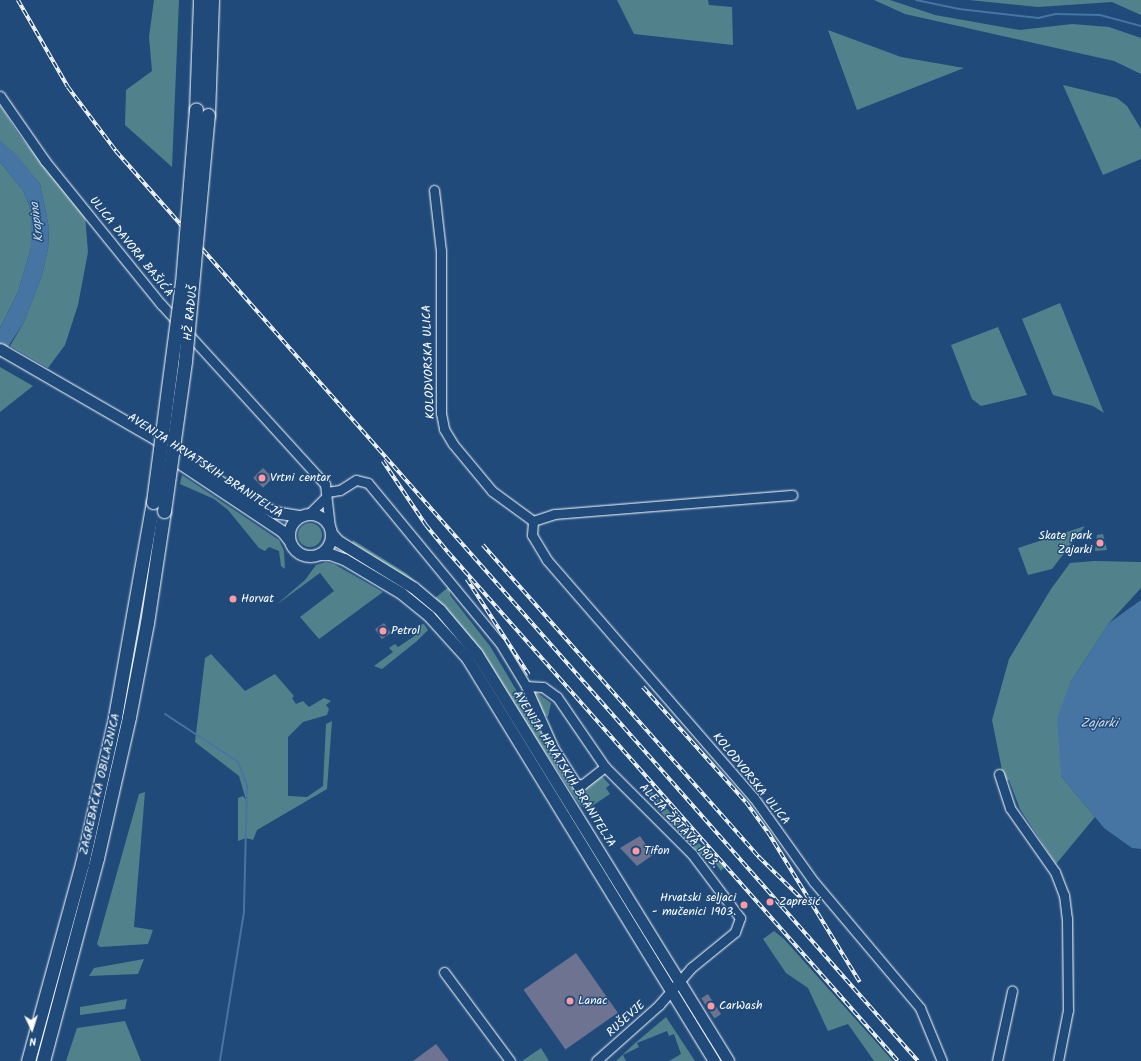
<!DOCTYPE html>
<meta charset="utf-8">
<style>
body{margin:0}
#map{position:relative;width:1141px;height:1061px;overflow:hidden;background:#1f4a7a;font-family:Kalam,sans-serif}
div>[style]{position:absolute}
.green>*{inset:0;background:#51828c}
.round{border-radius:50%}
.water>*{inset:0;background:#4775a3}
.stream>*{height:2px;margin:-1px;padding:0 1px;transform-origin:1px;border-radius:1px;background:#4775a3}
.building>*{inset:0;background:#6d7391;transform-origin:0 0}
.roads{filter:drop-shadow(0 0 1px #fff) drop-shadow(0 0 1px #fff)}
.minor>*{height:9px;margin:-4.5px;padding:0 4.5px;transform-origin:4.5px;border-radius:4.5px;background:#1f4a7a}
.major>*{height:11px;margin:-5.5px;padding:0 5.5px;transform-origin:5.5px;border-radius:5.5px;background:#1f4a7a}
.major>.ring{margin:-5.5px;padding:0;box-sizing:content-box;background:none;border:11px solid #1f4a7a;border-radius:50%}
.highway>*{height:13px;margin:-6.5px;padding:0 6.5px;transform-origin:6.5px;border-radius:6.5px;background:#1f4a7a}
.rail>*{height:3.5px;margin-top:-1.75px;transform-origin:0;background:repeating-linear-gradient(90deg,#1f4a7a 0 6px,#fff 0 12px);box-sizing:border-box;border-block:1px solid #fff}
.bridges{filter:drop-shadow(0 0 1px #fff) drop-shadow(0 0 1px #fff)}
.highway-bridge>*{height:13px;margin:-6.5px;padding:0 6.5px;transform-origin:6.5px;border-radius:6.5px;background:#1f4a7a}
.dots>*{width:11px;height:11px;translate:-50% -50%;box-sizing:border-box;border:2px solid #1f4a7a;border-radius:50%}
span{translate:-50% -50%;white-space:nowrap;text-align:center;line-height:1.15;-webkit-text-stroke:3px #1f4a7a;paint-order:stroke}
.street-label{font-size:12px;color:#fff}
.poi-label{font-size:12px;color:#fff}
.left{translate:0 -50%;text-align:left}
.right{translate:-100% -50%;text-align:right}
.water-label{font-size:13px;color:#d1dce8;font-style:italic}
.north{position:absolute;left:12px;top:1009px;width:40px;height:40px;-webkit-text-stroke:3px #1f4a7a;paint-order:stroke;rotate:176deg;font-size:11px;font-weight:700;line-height:16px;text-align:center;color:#fff}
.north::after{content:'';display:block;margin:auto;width:14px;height:18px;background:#fff;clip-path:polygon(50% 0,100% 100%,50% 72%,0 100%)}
</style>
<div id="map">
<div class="green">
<i style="clip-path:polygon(154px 0,179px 0,172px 167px,125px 125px,126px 90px,152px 71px,149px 37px)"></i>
<i style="clip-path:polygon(617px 0,708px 0,709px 5px,732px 7px,733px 45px,634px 34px)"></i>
<i style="clip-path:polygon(874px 0,890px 0,935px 15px,1020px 30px,1072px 24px,1109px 27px,1141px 38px,1141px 74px,1114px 61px,905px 14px)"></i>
<i style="clip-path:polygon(969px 0,1141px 0,1141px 15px,1112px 2px,1038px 7px)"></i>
<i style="clip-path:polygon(828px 30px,901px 57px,964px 68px,857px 110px)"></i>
<i style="clip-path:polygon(1063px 85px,1117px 98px,1127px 106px,1141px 129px,1141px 159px,1103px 175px)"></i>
<i style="clip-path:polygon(0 105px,19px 135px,85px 215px,88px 252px,78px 305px,65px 345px,48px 368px,10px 346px,24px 322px,42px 275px,48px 249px,49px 228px,40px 184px,15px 154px,0 141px)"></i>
<i style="clip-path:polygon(0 162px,23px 190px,31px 210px,31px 248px,18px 292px,0 328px)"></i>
<i style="clip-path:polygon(1060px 303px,1104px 413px,1093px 406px,1053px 395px,1022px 319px)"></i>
<i style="clip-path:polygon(998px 327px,1027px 395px,981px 406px,972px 399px,951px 345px)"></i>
<i style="clip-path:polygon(0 367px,33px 386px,0 412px)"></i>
<i style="clip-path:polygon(182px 475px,279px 540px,284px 551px,285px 569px,281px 566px,279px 551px,269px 547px,265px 551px,259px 548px,228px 510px,214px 499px,180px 484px)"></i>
<i class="round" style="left:298px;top:523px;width:24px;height:24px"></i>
<i style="clip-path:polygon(1085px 526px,1052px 569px,1028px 575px,1018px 548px)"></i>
<i style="clip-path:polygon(1103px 534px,1107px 550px,1095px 551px,1097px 535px)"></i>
<i style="clip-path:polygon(353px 540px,406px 573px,435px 598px,450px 586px,450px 595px,490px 646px,576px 790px,602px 776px,610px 785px,606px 788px,610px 794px,592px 806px,595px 810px,588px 810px,580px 805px,523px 719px,408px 579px,352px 543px)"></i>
<i style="clip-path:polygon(1094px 561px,1141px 562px,1141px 588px,1109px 623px,1070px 683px,1061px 776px,1095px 817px,1056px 864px,1020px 809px,1009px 780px,1004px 780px,992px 720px,1009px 659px,1051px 589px,1070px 563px)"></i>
<i style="clip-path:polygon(326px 562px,334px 564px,383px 592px,319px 639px,300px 617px,334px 591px,320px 573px,276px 605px,305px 580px,316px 565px)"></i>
<i style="clip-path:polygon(424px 624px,428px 630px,417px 641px,382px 669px,374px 666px,393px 652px,389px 648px,395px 644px,398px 647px,419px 633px,419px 625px)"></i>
<i style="clip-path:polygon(211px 654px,245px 691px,275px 674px,294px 696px,292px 698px,296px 704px,303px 701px,309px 707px,324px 698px,331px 701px,326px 705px,329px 709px,327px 715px,303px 722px,288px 737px,288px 796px,307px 797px,323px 786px,326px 724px,332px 721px,327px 789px,257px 830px,253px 840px,246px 838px,238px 841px,238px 798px,243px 796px,246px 800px,239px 776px,195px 742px,205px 658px)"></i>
<i style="clip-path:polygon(534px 690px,551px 703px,548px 717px,541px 713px,531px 691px)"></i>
<i style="clip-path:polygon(647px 786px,690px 835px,724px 867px,721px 871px,715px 863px,711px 866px,709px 863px,712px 859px,706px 853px,703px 857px,669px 822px,642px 789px)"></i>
<i style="clip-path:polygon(145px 792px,134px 927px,153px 930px,148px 944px,100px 947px,97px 944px,139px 794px)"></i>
<i style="clip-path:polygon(774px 931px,784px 939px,893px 1061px,874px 1061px,848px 1024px,828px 1031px,808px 988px,786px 973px,763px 939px)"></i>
<i style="clip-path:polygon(144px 959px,138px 974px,89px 976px,94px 968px)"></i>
<i style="clip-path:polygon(127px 999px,125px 1009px,80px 1015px,80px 1007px)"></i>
<i style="clip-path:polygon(666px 1017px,695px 1061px,669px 1061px,681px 1054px,674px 1034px,669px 1036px,667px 1031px,637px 1043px,639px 1047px,623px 1055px,626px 1061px,616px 1061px,634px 1044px)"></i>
<i style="clip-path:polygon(125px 1021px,141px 1061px,66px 1061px,77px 1028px)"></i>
<i style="clip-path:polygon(541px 1048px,549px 1061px,522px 1061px)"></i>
</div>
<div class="water">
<i style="clip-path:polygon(0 141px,15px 153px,40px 184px,49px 228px,48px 249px,42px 275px,24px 322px,0 359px,0 328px,18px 292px,31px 248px,31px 210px,23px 190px,0 162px)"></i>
<i style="clip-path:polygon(1141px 600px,1141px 849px,1132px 848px,1104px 828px,1061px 776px,1057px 718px,1070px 683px,1109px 623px)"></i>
</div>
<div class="stream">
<i style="left:916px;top:0;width:44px;rotate:11.8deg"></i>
<i style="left:959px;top:9px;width:80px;rotate:6.5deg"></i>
<i style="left:1038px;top:18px;width:18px;rotate:-13deg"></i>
<i style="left:1056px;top:14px;width:44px;rotate:1.3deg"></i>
<i style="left:1100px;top:15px;width:42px;rotate:15deg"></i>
<i style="left:165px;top:714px;width:87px;rotate:33.3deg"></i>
<i style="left:238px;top:762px;width:26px;rotate:69deg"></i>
<i style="left:247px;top:786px;width:126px;rotate:91.4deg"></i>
<i style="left:244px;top:912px;width:151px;rotate:99.2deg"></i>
</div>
<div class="building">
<i style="left:263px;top:468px;width:14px;height:14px;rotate:45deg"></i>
<i style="left:384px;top:623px;width:12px;height:11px;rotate:55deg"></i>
<i style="clip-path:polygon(640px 836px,653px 855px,637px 866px,620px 848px)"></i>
<i style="left:576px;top:953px;width:73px;height:64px;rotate:55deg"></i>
<i style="left:708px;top:994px;width:24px;height:8px;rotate:57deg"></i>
<i style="clip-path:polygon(436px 1044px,449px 1061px,413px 1061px)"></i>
</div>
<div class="roads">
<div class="minor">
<i style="left:0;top:96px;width:79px;rotate:55.3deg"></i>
<i style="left:45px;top:161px;width:184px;rotate:51deg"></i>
<i style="left:161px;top:304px;width:244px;rotate:47.7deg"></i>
<i style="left:325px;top:484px;width:43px;rotate:83.4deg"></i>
<i style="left:434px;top:190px;width:61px;rotate:83.5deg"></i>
<i style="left:441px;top:251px;width:162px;rotate:90deg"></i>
<i style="left:441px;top:413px;width:16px;rotate:79deg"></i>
<i style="left:444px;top:429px;width:17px;rotate:59deg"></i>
<i style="left:453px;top:444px;width:61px;rotate:50.3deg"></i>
<i style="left:492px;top:491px;width:51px;rotate:36.2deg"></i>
<i style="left:533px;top:521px;width:14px;rotate:94deg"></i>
<i style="left:532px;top:535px;width:29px;rotate:59deg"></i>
<i style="left:547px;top:560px;width:315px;rotate:49deg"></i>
<i style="left:754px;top:798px;width:103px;rotate:54.5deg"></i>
<i style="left:814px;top:882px;width:165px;rotate:49.9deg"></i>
<i style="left:920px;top:1008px;width:57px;rotate:67.5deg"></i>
<i style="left:327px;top:492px;width:13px;rotate:-9deg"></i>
<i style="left:340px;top:490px;width:19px;rotate:-32deg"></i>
<i style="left:356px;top:480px;width:12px;rotate:14deg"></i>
<i style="left:368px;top:483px;width:207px;rotate:50.5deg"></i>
<i style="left:500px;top:643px;width:50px;rotate:58.8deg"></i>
<i style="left:526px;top:686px;width:69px;rotate:66deg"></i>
<i style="left:554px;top:749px;width:43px;rotate:57.4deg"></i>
<i style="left:577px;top:785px;width:6px;rotate:-9deg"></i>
<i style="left:583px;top:784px;width:28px;rotate:-38deg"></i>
<i style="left:310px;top:513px;width:23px;rotate:-45deg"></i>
<i style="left:533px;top:521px;width:23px;rotate:-18deg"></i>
<i style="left:555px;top:514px;width:238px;rotate:-4.6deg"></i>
<i style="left:526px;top:686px;width:17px;rotate:3deg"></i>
<i style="left:543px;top:687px;width:17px;rotate:36deg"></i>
<i style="left:557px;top:697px;width:85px;rotate:55.6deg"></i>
<i style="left:605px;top:767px;width:123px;rotate:45deg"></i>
<i style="left:692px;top:854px;width:80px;rotate:53.1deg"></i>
<i style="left:740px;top:918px;width:15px;rotate:110deg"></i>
<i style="left:735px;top:932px;width:57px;rotate:140.7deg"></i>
<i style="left:691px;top:968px;width:49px;rotate:130.9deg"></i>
<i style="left:659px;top:1005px;width:84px;rotate:138.4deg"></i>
<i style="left:999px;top:774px;width:36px;rotate:72deg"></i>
<i style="left:1010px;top:808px;width:78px;rotate:54.9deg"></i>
<i style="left:1055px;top:872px;width:25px;rotate:69deg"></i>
<i style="left:1064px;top:895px;width:23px;rotate:83deg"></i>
<i style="left:1067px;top:918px;width:92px;rotate:89.4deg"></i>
<i style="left:1068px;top:1010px;width:52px;rotate:101.1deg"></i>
<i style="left:444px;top:972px;width:111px;rotate:53.4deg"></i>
<i style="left:997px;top:1061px;width:72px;rotate:-77.9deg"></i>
</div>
<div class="major">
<i style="left:0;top:349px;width:180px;rotate:30deg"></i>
<i style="left:156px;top:439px;width:97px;rotate:33.7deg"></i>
<i style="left:237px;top:493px;width:42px;rotate:27.2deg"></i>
<i style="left:274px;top:512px;width:26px;rotate:9deg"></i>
<i style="left:175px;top:460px;width:128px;rotate:33.6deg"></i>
<i style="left:282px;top:531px;width:11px;rotate:52deg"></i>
<i class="ring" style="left:289px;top:514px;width:31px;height:31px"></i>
<i style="left:331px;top:533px;width:11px;rotate:49deg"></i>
<i style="left:338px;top:541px;width:89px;rotate:31.7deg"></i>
<i style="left:414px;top:588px;width:34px;rotate:40deg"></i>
<i style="left:440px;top:610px;width:57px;rotate:49.9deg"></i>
<i style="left:477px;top:654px;width:478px;rotate:58.3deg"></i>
<i style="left:319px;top:554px;width:11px"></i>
<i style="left:330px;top:554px;width:15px;rotate:20deg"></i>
<i style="left:344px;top:559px;width:66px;rotate:30.8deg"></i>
<i style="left:401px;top:593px;width:36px;rotate:39deg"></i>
<i style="left:429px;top:616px;width:57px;rotate:47.9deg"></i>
<i style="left:467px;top:658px;width:473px;rotate:58.5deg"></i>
</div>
<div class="highway">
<i style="left:196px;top:110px;width:110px;rotate:-87.9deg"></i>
<i style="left:208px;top:115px;width:115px;rotate:-88deg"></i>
<i style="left:28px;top:1061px;width:204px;rotate:-74.7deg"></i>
<i style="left:82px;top:864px;width:151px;rotate:-77.3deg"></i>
<i style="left:115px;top:717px;width:218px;rotate:-80deg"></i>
<i style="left:43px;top:1061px;width:210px;rotate:-75.1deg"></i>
<i style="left:97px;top:858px;width:145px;rotate:-77.2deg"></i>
<i style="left:129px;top:717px;width:96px;rotate:-79.2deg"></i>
<i style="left:147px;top:623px;width:113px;rotate:-81.4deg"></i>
</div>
</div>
<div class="rail">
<i style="left:18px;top:0;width:100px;rotate:60.1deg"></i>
<i style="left:68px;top:87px;width:80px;rotate:53.1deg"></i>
<i style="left:116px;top:151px;width:1213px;rotate:48.61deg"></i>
<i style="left:383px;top:461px;width:77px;rotate:56.1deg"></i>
<i style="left:426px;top:525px;width:35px;rotate:51deg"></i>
<i style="left:448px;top:552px;width:679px;rotate:48.52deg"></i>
<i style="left:483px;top:545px;width:417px;rotate:48.5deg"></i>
<i style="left:759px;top:857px;width:60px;rotate:44.3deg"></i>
<i style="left:467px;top:579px;width:114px;rotate:57.1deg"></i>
<i style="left:643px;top:687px;width:154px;rotate:48.2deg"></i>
<i style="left:746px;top:802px;width:37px;rotate:54deg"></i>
<i style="left:768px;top:832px;width:176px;rotate:58.5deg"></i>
</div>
<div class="bridges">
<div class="highway-bridge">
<i style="left:153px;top:502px;width:221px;rotate:-82.5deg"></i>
<i style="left:182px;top:283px;width:174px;rotate:-85.4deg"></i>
<i style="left:164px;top:511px;width:151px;rotate:-82deg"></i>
<i style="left:185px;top:361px;width:247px;rotate:-84.7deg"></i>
</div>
</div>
<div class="dots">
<i style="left:262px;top:478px;background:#ff9aa2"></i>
<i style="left:1100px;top:543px;background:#ff9aa2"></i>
<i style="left:233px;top:599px;background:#ff9aa2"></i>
<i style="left:383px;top:631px;background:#ff9aa2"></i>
<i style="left:636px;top:851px;background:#ff9aa2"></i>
<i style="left:770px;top:902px;background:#ff9aa2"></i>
<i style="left:744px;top:905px;background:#ff9aa2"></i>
<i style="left:570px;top:1001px;background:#ff9aa2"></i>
<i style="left:711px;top:1006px;background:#ff9aa2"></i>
</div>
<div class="street-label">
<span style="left:131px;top:247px;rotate:51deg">ULICA DAVORA BAŠIĆA</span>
<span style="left:191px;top:313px;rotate:-84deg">HŽ RADUŠ</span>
<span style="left:429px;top:362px;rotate:-92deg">KOLODVORSKA ULICA</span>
<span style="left:205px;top:466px;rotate:33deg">AVENIJA HRVATSKIH BRANITELJA</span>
<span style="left:564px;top:769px;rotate:58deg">AVENIJA HRVATSKIH BRANITELJA</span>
<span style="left:751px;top:779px;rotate:51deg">KOLODVORSKA ULICA</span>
<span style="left:100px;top:784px;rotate:-77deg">ZAGREBAČKA OBILAZNICA</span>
<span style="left:679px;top:826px;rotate:47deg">ALEJA ŽRTAVA 1903.</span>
<span style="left:626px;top:1019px;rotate:-42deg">RUŠEVJE</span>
</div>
<div class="poi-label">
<span class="left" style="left:270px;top:478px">Vrtni centar</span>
<span class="right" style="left:1092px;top:543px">Skate park<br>Zajarki</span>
<span class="left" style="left:241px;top:599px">Horvat</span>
<span class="left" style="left:391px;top:631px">Petrol</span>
<span class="left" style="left:644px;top:851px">Tifon</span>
<span class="right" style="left:736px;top:905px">Hrvatski seljaci<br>- mučenici 1903.</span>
<span class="left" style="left:779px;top:902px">Zaprešić</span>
<span class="left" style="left:578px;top:1001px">Lanac</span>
<span class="left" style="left:719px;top:1006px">CarWash</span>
</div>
<div class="water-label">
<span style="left:38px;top:222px;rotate:-97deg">Krapina</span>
<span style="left:1099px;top:724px">Zajarki</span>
</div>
<div class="north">N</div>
</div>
